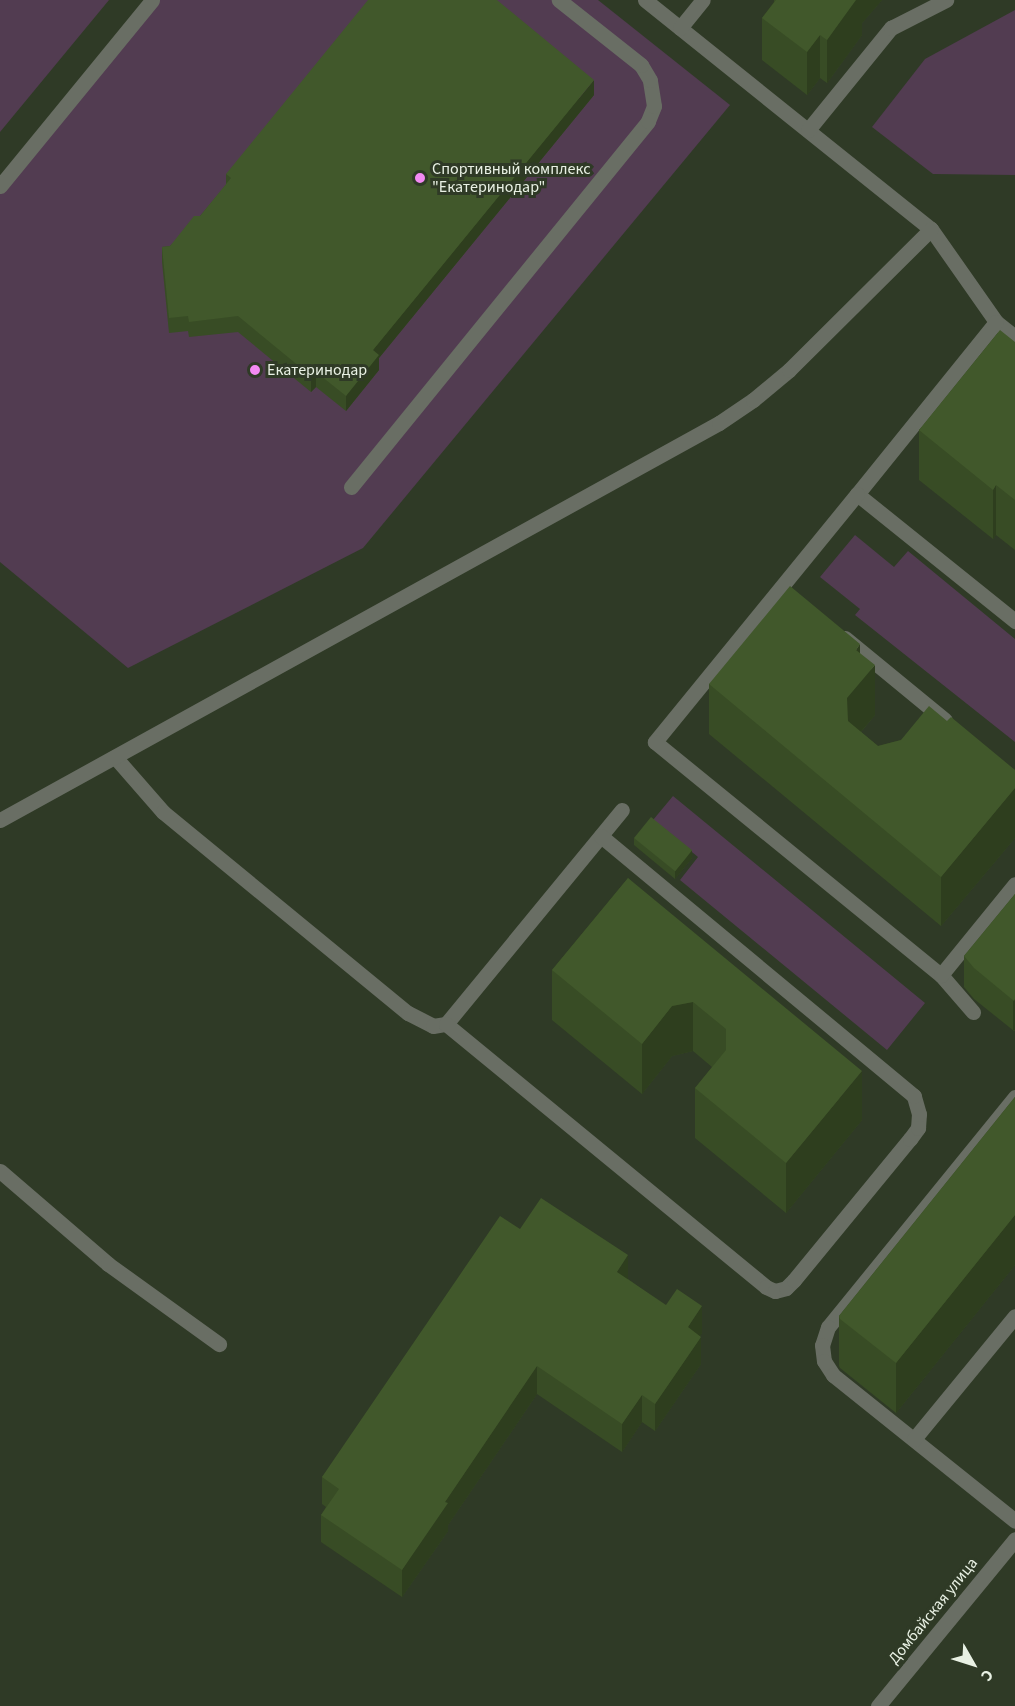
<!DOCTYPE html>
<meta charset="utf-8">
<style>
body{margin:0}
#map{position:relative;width:1015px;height:1706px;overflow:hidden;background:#2f3a26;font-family:"Source Sans 3",sans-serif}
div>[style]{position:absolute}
.green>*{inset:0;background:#523c51}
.service>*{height:15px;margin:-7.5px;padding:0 7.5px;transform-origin:7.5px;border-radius:7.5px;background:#696e64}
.minor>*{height:15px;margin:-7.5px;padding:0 7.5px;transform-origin:7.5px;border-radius:7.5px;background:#696e64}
.wall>*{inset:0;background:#384c25}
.shaded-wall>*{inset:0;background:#2e3e1e;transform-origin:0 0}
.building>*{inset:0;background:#41582b;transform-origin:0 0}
.dots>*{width:16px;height:16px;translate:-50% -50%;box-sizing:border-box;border:3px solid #2f3a26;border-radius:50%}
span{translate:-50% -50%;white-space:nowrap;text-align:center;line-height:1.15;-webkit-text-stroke:6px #2f3a26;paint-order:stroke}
.poi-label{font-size:16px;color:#e9f1e4}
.left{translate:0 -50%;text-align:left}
.street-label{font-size:16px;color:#e9f1e4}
.north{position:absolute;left:943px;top:1634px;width:60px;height:60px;-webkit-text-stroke:4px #2f3a26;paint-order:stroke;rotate:129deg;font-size:16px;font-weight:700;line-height:24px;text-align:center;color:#e9f1e4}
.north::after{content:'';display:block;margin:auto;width:21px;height:27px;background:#e9f1e4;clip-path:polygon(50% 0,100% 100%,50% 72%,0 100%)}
</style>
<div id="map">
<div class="green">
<i style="clip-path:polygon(0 0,109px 0,0 132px)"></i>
<i style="clip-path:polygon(155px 0,598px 0,730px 105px,363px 548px,128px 668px,0 562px,0 192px)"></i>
<i style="clip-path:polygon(1015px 10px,1015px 175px,933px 174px,872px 127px,925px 59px)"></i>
<i style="clip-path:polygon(855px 535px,894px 567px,908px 551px,1015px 639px,1015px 742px,855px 615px,860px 609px,820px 577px)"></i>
<i style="clip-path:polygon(673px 796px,925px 1003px,887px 1050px,680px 880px,698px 857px,653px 820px)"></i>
</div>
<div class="service">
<i style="left:645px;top:0;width:366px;rotate:38.7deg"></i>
<i style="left:931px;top:229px;width:113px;rotate:55deg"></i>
<i style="left:996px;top:322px;width:24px;rotate:38deg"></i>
<i style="left:680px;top:28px;width:36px;rotate:-51deg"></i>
<i style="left:808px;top:130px;width:132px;rotate:-50.9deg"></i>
<i style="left:891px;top:28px;width:62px;rotate:-27deg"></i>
<i style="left:996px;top:322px;width:221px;rotate:128.9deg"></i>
<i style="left:857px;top:494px;width:203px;rotate:38.8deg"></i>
<i style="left:351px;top:487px;width:471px;rotate:-50.9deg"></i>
<i style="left:648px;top:121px;width:16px;rotate:-68deg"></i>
<i style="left:654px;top:106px;width:26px;rotate:-99deg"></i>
<i style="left:650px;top:80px;width:17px;rotate:-121deg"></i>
<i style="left:641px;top:65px;width:105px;rotate:-141.6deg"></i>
<i style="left:845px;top:638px;width:129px;rotate:39.4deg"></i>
<i style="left:115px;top:757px;width:73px;rotate:48.9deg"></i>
<i style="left:163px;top:812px;width:317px;rotate:39.4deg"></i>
<i style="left:408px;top:1013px;width:28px;rotate:27deg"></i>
<i style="left:433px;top:1026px;width:13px;rotate:-9deg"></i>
<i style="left:446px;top:1024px;width:277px;rotate:-50.6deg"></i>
<i style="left:0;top:820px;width:821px;rotate:-28.91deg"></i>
<i style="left:719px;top:423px;width:41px;rotate:-34.1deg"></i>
<i style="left:753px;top:400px;width:47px;rotate:-39.8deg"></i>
<i style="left:789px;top:370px;width:200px;rotate:-44.8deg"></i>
<i style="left:941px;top:975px;width:49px;rotate:49.1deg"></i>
<i style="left:446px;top:1024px;width:414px;rotate:39.4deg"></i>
<i style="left:766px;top:1287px;width:10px;rotate:24deg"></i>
<i style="left:775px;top:1291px;width:11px;rotate:-15deg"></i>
<i style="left:786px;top:1288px;width:11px;rotate:-45deg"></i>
<i style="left:794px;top:1280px;width:183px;rotate:-50.6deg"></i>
<i style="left:910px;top:1139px;width:14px;rotate:-54deg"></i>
<i style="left:918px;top:1128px;width:14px;rotate:-86deg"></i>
<i style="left:919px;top:1114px;width:19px;rotate:-106deg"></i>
<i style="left:914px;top:1096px;width:407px;rotate:-140.3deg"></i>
<i style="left:1015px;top:1097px;width:296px;rotate:129.1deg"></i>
<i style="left:828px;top:1327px;width:19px;rotate:108deg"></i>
<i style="left:822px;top:1345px;width:16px;rotate:83deg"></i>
<i style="left:824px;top:1361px;width:17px;rotate:57deg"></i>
<i style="left:833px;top:1375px;width:233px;rotate:38.7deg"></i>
<i style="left:0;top:1171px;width:143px;rotate:40.7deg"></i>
<i style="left:108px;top:1264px;width:137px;rotate:35.8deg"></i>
<i style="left:914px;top:1439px;width:159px;rotate:-50.6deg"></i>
</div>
<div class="minor">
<i style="left:0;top:186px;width:240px;rotate:-50.7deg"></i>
<i style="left:857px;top:494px;width:320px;rotate:129.2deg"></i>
<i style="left:655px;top:742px;width:369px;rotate:39.2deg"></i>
<i style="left:941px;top:975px;width:117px;rotate:-50.9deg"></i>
<i style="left:878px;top:1706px;width:216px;rotate:-50.6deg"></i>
</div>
<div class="wall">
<i style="clip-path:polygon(774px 0,882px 0,862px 23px,862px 35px,827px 83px,820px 78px,807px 95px,762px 60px,762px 18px,774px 2px)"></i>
<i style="clip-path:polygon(594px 95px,379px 358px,379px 370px,346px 411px,316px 387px,311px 392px,238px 332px,189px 337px,188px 331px,169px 333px,162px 262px,162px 247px,170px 246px,200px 216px,226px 185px,226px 174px)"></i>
<i style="clip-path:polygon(1015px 342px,1015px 550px,996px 535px,993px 539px,919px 480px,919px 430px)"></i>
<i style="clip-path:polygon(860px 653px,875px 715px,861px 732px,878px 746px,901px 740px,947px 721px,1015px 770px,1015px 838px,941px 926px,709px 734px,709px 684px)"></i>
<i style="clip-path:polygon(634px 838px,692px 858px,675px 879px,634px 845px)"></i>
<i style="clip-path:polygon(628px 878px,862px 1120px,786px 1213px,695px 1138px,695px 1088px,712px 1067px,693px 1051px,672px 1056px,642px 1094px,552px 1020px,552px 970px)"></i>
<i style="clip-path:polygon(1015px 894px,1015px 1030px,1014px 1031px,974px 999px,964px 987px,964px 956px)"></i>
<i style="clip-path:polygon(1015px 1097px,1015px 1265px,896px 1413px,840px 1368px,839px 1366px,839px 1316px)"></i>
<i style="clip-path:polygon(520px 1229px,628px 1279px,702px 1333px,700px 1336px,701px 1364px,655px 1431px,642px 1422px,622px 1452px,537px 1394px,448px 1525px,448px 1531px,402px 1597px,321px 1542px,321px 1515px,326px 1507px,322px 1504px,322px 1477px)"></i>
</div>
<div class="shaded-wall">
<i style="clip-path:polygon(855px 0,882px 0,862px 23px,862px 35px,827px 83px,827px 40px)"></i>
<i style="clip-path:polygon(820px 35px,820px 78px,807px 95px,807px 52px)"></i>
<i style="clip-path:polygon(594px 80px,594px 95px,379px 358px,379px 370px,346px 411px,346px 396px,373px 350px)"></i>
<i style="clip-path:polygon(316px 372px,316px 387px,311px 392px,311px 376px)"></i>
<i style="clip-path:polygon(996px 485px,996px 535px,993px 539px,993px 490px)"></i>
<i style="clip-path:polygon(860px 644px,860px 682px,875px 665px,875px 715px,847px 748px,847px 698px,856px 650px)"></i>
<i style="clip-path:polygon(1015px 788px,1015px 838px,941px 926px,941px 877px)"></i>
<i style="clip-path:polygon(692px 850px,692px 858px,675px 879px,675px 871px)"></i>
<i style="left:1015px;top:999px;width:31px;height:2px;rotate:90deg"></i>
<i style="clip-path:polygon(693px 1002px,693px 1051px,672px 1056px,642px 1094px,642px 1044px,672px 1006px)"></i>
<i style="clip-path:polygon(862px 1071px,862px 1120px,786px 1213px,786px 1163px)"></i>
<i style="clip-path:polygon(1015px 1215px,1015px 1265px,896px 1413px,896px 1363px)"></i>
<i style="clip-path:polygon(628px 1255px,628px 1283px,617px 1272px)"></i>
<i style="clip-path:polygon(702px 1306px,702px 1333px,688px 1355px,688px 1327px)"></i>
<i style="clip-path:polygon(701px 1337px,701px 1364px,655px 1431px,655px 1404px)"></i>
<i style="clip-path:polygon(537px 1366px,537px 1394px,448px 1525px,448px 1531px,402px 1597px,402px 1570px,445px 1502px)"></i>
<i style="clip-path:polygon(642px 1395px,642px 1422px,622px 1452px,622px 1424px)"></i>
</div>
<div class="building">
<i style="clip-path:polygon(368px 0,497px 0,594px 80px,373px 350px,379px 355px,346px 396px,316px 372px,311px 376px,238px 316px,189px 322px,188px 316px,169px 318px,162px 247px,170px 246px,194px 216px,200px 216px,231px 178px,226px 174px)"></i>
<i style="clip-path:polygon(776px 0,856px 0,827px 40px,820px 35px,807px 52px,762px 18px)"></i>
<i style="clip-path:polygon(1000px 330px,1015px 342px,1015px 500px,996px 485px,993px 490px,919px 430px)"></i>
<i style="clip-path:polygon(790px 586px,860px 644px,856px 650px,875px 665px,847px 698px,848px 721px,878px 746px,901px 740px,929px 706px,947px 721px,951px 717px,1015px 770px,1015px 788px,941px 877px,709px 684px)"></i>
<i style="left:651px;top:817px;width:53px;height:27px;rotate:39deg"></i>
<i style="clip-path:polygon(628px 878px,862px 1071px,786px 1163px,695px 1088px,726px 1050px,726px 1029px,693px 1002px,672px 1006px,642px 1044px,552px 970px)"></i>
<i style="clip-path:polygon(1015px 894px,1015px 999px,1014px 1001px,974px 968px,964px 956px)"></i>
<i style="clip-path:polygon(1015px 1097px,1015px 1215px,896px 1363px,840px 1319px,839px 1316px)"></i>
<i style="clip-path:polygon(541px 1198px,628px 1255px,617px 1272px,666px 1305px,677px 1289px,702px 1306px,688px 1327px,701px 1337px,655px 1404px,642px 1395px,622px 1424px,537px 1366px,445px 1502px,448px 1503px,402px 1570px,321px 1515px,339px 1489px,322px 1477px,500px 1216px,520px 1229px)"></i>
</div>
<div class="dots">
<i style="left:420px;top:178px;background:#f38af2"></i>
<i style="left:255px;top:370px;background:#f38af2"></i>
</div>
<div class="poi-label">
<span class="left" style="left:432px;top:178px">Спортивный комплекс<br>"Екатеринодар"</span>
<span class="left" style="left:267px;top:370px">Екатеринодар</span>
</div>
<div class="street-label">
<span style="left:933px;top:1611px;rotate:-51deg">Домбайская улица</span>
</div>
<div class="north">С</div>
</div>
